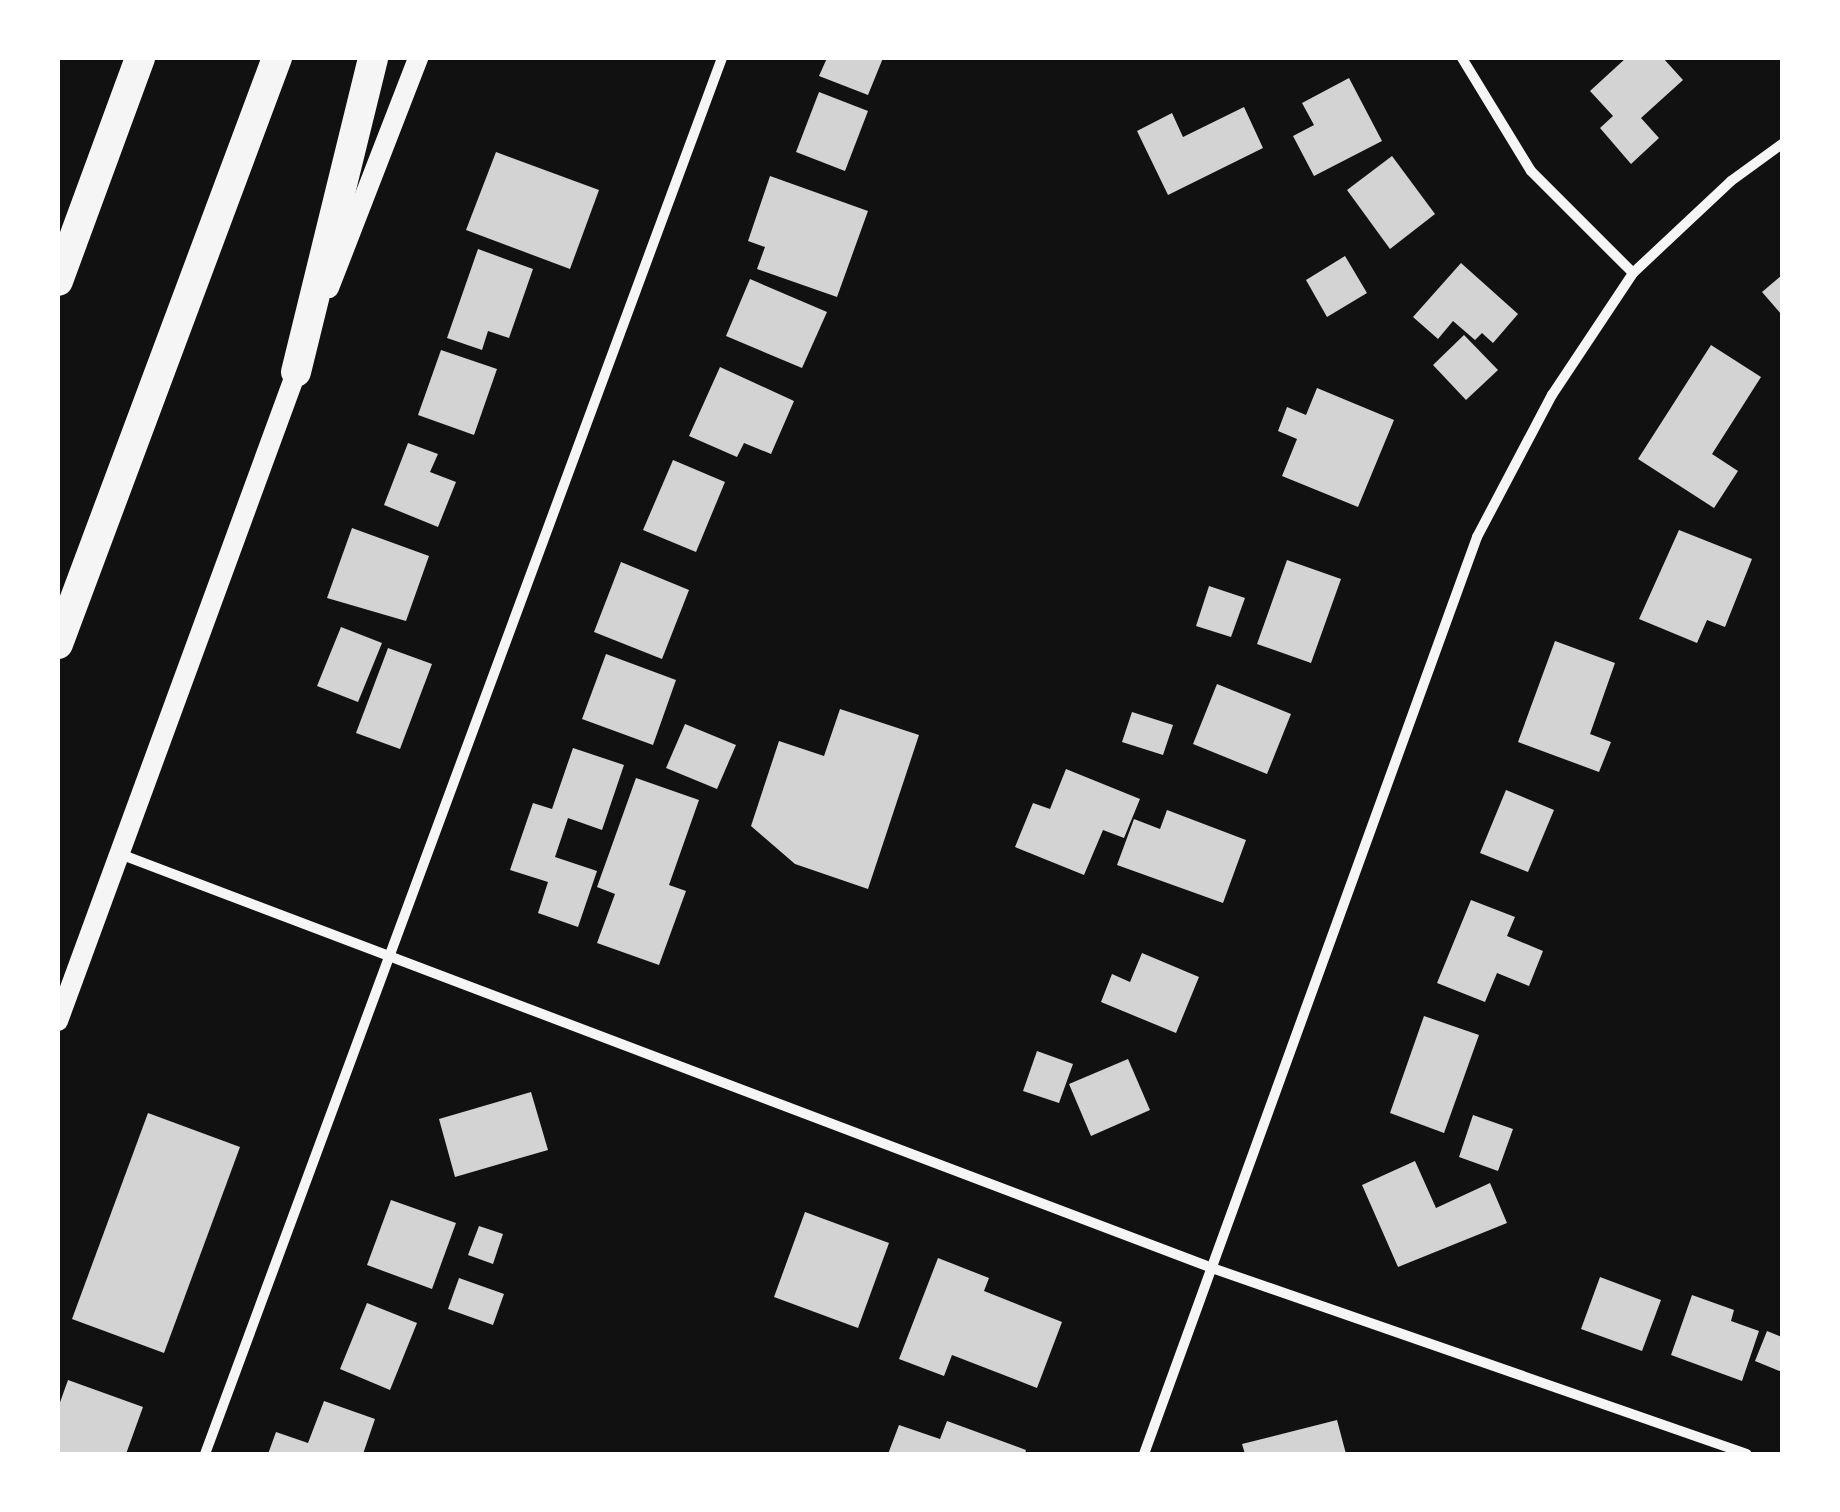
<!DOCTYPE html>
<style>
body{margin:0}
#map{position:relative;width:1840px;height:1512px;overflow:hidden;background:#111;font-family:"Exo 2",sans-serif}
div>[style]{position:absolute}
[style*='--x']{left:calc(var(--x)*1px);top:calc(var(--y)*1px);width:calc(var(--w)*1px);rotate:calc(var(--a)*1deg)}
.building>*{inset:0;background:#d3d3d3}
.minor>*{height:10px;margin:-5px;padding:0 5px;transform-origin:5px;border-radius:5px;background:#f5f5f5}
.secondary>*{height:20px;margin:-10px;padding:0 10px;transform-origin:10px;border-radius:10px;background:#f5f5f5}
.motorway>*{height:30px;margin:-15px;padding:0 15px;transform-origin:15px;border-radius:15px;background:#f5f5f5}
span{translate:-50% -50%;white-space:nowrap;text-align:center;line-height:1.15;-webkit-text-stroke:9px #fff;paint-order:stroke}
.frame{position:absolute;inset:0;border:60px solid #fff;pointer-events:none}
</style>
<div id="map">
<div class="building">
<i style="clip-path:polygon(827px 58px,883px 58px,868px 95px,819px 76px)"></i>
<i style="clip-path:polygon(1626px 58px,1663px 58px,1683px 80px,1641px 118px,1659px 138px,1631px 164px,1600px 128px,1613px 116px,1590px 91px)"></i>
<i style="clip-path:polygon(1349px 78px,1382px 141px,1314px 176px,1293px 136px,1314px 125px,1302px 103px)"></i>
<i style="clip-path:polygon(819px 92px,868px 111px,845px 171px,796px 152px)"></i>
<i style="clip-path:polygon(1244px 107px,1263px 148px,1168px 195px,1137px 131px,1172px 113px,1183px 137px)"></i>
<i style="clip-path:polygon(496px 152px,599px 190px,570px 269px,466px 230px)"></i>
<i style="clip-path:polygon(1392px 156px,1435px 214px,1390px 249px,1347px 190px)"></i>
<i style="clip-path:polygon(770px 176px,868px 211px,837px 297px,757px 269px,765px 247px,748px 241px)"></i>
<i style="clip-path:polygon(478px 249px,533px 269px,509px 338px,488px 331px,482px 350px,447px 338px)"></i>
<i style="clip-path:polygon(1345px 256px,1367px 293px,1327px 317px,1306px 280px)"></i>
<i style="clip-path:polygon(1461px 263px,1518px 314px,1493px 343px,1482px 333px,1475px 340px,1453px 321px,1438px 339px,1413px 317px)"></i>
<i style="clip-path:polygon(1782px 275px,1782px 315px,1762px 292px)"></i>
<i style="clip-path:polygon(750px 279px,827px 312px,802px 368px,726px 336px)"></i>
<i style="clip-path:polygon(1464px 335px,1498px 370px,1466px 400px,1433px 365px)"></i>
<i style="clip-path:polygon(1711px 345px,1761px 377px,1712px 454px,1738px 471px,1714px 508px,1638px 459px)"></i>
<i style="clip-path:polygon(441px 350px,497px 369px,474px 435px,418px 415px)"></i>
<i style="clip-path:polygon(720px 367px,794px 401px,771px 454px,744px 443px,737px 457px,689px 436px)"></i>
<i style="clip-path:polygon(1317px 388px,1394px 420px,1358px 507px,1282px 476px,1297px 439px,1278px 431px,1287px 407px,1306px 415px)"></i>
<i style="clip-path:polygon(408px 443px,438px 454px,430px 472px,456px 482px,438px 527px,384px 505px)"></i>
<i style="clip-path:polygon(673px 460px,725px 482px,696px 552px,643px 530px)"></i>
<i style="clip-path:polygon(352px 528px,429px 556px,406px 621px,327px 598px)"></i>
<i style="clip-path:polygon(1679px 530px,1752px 559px,1725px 627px,1707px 620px,1697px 643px,1639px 619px)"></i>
<i style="clip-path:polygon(1287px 560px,1341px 579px,1311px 663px,1257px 644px)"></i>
<i style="clip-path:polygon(621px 562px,689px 590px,662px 659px,594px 632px)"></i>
<i style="clip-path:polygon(1209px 586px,1245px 598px,1231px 637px,1196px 626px)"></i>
<i style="clip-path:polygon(341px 627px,382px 643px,358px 702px,317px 686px)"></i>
<i style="clip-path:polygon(1555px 641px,1615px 663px,1590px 734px,1611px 742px,1599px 772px,1518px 742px)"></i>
<i style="clip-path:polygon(388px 648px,432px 664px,400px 749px,356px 733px)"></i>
<i style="clip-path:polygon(606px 654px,676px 680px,653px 745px,582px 719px)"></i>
<i style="clip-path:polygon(1217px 684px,1291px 714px,1267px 774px,1193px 744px)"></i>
<i style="clip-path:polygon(840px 709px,919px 735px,868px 889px,795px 864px,751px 826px,779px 741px,824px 756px)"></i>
<i style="clip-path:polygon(1132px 712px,1173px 725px,1163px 755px,1122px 742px)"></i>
<i style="clip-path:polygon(685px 724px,736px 745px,717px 789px,666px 768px)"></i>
<i style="clip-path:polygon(573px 748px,624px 765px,602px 830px,568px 818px,555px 857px,597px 871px,578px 927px,538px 913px,548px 882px,510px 870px,533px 803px,552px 809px)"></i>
<i style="clip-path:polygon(1066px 769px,1140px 799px,1124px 838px,1103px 830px,1084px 875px,1015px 847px,1033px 803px,1050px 809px)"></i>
<i style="clip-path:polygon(636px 778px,699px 800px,669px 885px,686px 891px,659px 965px,597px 943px,615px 894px,597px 887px)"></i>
<i style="clip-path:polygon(1506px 790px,1554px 810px,1528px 872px,1480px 853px)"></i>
<i style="clip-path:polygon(1167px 810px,1246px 840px,1223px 903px,1117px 865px,1134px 819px,1160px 829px)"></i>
<i style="clip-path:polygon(1471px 900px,1515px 917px,1507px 936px,1543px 951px,1529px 986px,1497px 973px,1485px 1002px,1437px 983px)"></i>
<i style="clip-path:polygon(1142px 953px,1199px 977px,1176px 1033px,1101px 1002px,1112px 974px,1130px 982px)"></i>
<i style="clip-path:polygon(1424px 1016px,1479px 1035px,1444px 1133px,1390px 1113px)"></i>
<i style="clip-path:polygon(1037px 1051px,1073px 1064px,1059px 1103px,1023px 1091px)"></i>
<i style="clip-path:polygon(1128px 1059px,1150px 1110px,1091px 1136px,1069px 1084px)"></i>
<i style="clip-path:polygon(531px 1092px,548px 1150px,455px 1177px,439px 1119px)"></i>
<i style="clip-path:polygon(148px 1113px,240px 1147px,164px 1353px,72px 1319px)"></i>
<i style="clip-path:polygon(1473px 1115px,1513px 1129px,1498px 1171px,1459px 1157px)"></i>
<i style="clip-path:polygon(1415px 1161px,1436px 1208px,1490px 1183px,1507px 1223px,1398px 1267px,1362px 1185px)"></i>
<i style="clip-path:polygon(391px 1200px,456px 1223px,432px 1289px,367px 1265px)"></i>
<i style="clip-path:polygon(805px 1212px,889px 1243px,858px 1328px,774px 1297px)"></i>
<i style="clip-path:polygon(479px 1226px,503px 1234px,493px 1264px,468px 1255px)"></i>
<i style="clip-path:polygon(938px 1258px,989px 1278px,984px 1291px,1062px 1322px,1037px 1388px,952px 1355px,944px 1376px,899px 1359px)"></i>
<i style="clip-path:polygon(1600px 1277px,1661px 1300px,1642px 1351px,1581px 1329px)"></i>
<i style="clip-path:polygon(459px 1278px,504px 1294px,493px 1325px,448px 1309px)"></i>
<i style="clip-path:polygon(1692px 1295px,1734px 1310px,1731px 1321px,1759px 1331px,1742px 1381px,1671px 1355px)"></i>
<i style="clip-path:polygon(367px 1303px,417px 1323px,390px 1390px,340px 1369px)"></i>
<i style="clip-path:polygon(1767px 1331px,1782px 1337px,1782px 1372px,1755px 1361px)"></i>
<i style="clip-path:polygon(68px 1380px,143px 1407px,126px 1454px,58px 1454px,58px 1408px)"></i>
<i style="clip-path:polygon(324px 1401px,375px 1419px,363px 1454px,268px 1454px,276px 1432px,308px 1443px)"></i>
<i style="clip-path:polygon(1337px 1420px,1346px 1454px,1245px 1454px,1242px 1444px)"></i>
<i style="clip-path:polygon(947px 1421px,1026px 1450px,1025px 1454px,888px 1454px,899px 1425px,940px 1439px)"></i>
</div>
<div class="minor">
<i style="--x:1462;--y:58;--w:132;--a:58.6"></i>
<i style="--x:1531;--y:171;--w:144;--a:45"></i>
<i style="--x:120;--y:854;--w:1168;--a:20.76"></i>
<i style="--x:1212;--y:1268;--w:566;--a:19.17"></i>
<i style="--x:205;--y:1454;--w:1489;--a:-69.68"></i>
<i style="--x:1144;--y:1454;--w:976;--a:-70.04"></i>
<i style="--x:1477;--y:537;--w:161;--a:-62.2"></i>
<i style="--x:1552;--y:395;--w:146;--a:-56.4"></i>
<i style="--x:1633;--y:273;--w:134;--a:-43.2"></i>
<i style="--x:1731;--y:181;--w:63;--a:-36"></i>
</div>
<div class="secondary">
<i style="--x:329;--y:288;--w:247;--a:-68.8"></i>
<i style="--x:58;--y:1021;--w:702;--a:-69.84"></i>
</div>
<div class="motorway">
<i style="--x:58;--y:281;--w:238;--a:-69.8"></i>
<i style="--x:296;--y:372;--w:323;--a:-76.2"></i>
<i style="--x:58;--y:644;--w:626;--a:-69.51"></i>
</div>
<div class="frame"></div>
</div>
